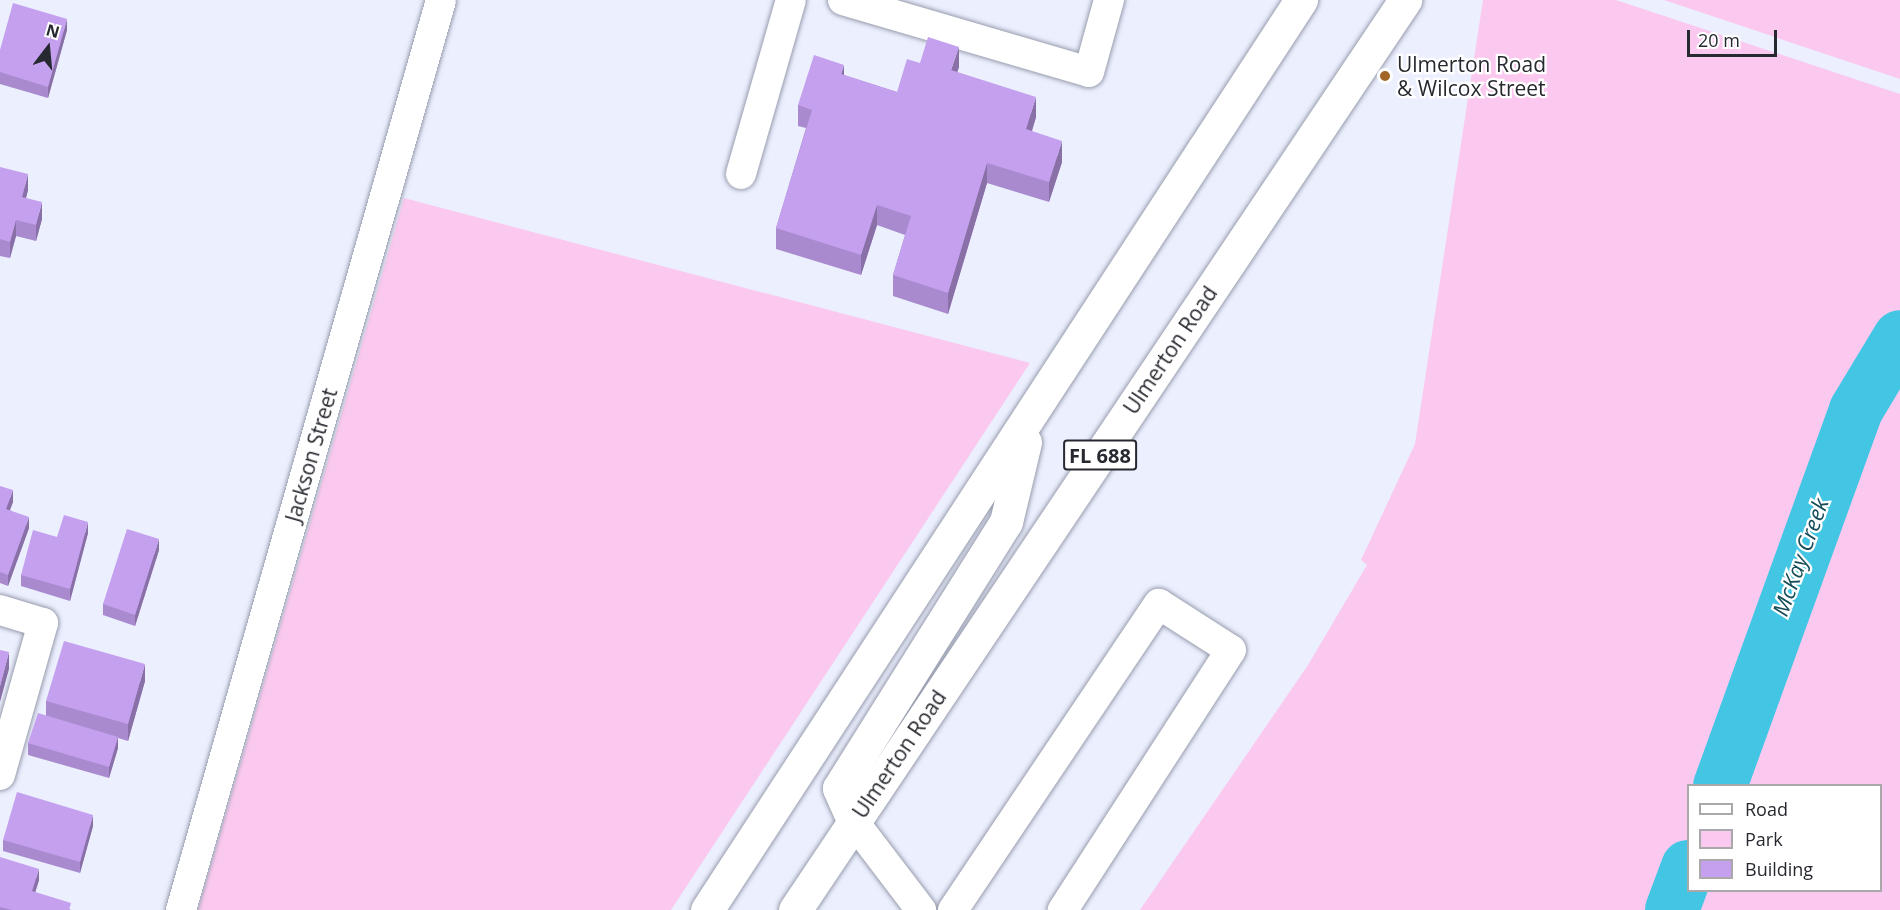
<!DOCTYPE html>
<style>
body{margin:0}
#map{position:relative;width:1900px;height:910px;overflow:hidden;background:#ebeffe;font-family:"Open Sans",sans-serif}
div>[style]{position:absolute}
[style*='--x']{left:calc(var(--x)*1px);top:calc(var(--y)*1px);width:calc(var(--w)*1px);rotate:calc(var(--a)*1deg)}
.green>*{inset:0;background:#fbc9ef}
.river>*{height:54px;margin:-27px;padding:0 27px;transform-origin:27px;border-radius:27px;background:#43c6e3}
.roads{filter:drop-shadow(0 0 2px #989dae) drop-shadow(0 0 2px #989dae)}
.minor>*{height:30px;margin:-15px;padding:0 15px;transform-origin:15px;border-radius:15px;background:#fff}
.major>*{height:33px;margin:-16.5px;padding:0 16.5px;transform-origin:16.5px;border-radius:16.5px;background:#fff}
.wall>*{inset:0;background:#a98ace}
.shaded-wall>*{inset:0;background:#8970a7}
.building>*{inset:0;background:#c4a0ef}
.dots>*{width:16px;height:16px;translate:-50% -50%;box-sizing:border-box;border:3px solid #fff;border-radius:50%}
span{translate:-50% -50%;white-space:nowrap;text-align:center;line-height:1.15;-webkit-text-stroke:4.5px #fff;paint-order:stroke}
.shield-label span{padding:2px 4px;background:#fff;border:2px solid;border-radius:4px;-webkit-text-stroke-width:0}
.shield-label{font-size:20px;color:#272930;font-weight:700}
.poi-label{font-size:21px;color:#272930}
.left{translate:0 -50%;text-align:left}
.street-label{font-size:21px;color:#272930}
.water-label{font-size:22px;color:#164d59;font-style:italic}
.legend{position:absolute;left:1687px;top:784px;width:195px;height:108px;box-sizing:border-box;background:#fff;border:2px solid #a9a9ac;margin:0;padding:8px 10px;list-style:none;font-size:18px;color:#272930}
.legend li{display:flex;align-items:center;gap:12px;height:30px}
.legend b{width:30px;border:2px solid #a9a9ac}
.north{position:absolute;left:18px;top:18px;width:60px;height:60px;-webkit-text-stroke:4px #fff;paint-order:stroke;rotate:16deg;font-size:16px;font-weight:700;line-height:24px;text-align:center;color:#272930}
.north::after{content:'';display:block;margin:auto;width:21px;height:27px;background:#272930;clip-path:polygon(50% 0,100% 100%,50% 72%,0 100%)}
.scale{position:absolute;left:1687px;top:30px;width:90px;height:27px;box-sizing:border-box;border:3px solid #272930;border-top:0;padding-left:8px;font-size:18px;line-height:21px;white-space:nowrap;color:#272930;-webkit-text-stroke:4px #fff;paint-order:stroke}
</style>
<div id="map">
<div class="green">
<i style="clip-path:polygon(evenodd,1483px 0,1616px 0,1900px 94px,1900px 910px,1140px 910px,1308px 665px,1367px 565px,1361px 560px,1415px 444px,1483px 0,1688px 786px,1880px 786px,1880px 890px,1688px 890px,1688px 786px)"></i>
<i style="clip-path:polygon(1664px 0,1900px 0,1900px 79px)"></i>
<i style="clip-path:polygon(404px 198px,1030px 363px,671px 910px,198px 910px)"></i>
</div>
<div class="river">
<i style="--x:1720;--y:786;--w:400;--a:-70.1"></i>
<i style="--x:1856;--y:410;--w:85;--a:-58.9"></i>
<i style="--x:1672;--y:910;--w:46;--a:-69.6"></i>
</div>
<div class="roads">
<div class="minor">
<i style="--x:843;--y:0;--w:256;--a:16.3"></i>
<i style="--x:1089;--y:72;--w:75;--a:-74.5"></i>
<i style="--x:741;--y:174;--w:181;--a:-74"></i>
<i style="--x:0;--y:610;--w:45;--a:16.8"></i>
<i style="--x:43;--y:623;--w:158;--a:105.8"></i>
<i style="--x:854;--y:822;--w:111;--a:52.7"></i>
<i style="--x:181;--y:910;--w:946;--a:-74.05"></i>
<i style="--x:953;--y:910;--w:369;--a:-56.1"></i>
<i style="--x:1159;--y:604;--w:85;--a:32.6"></i>
<i style="--x:1231;--y:650;--w:310;--a:122.9"></i>
</div>
<div class="major">
<i style="--x:854;--y:822;--w:37;--a:-114"></i>
<i style="--x:839;--y:788;--w:314;--a:-57.9"></i>
<i style="--x:1006;--y:522;--w:82;--a:-76.6"></i>
<i style="--x:707;--y:910;--w:1087;--a:-56.87"></i>
<i style="--x:795;--y:910;--w:1096;--a:-56.16"></i>
</div>
</div>
<div class="wall">
<i style="clip-path:polygon(67px 30px,48px 98px,0 84px,0 50px)"></i>
<i style="clip-path:polygon(959px 67px,957px 72px,1036px 117px,1032px 131px,1062px 162px,1049px 202px,987px 183px,948px 314px,893px 296px,893px 275px,905px 235px,877px 225px,861px 275px,776px 249px,776px 228px,806px 128px,798px 126px,798px 105px,844px 75px,897px 92px)"></i>
<i style="clip-path:polygon(0 167px,28px 190px,26px 198px,42px 219px,36px 241px,16px 236px,10px 258px,0 256px)"></i>
<i style="clip-path:polygon(0 486px,13px 502px,10px 510px,29px 528px,8px 586px,0 583px)"></i>
<i style="clip-path:polygon(88px 533px,70px 601px,21px 586px,21px 575px,57px 537px)"></i>
<i style="clip-path:polygon(159px 550px,135px 626px,103px 615px,103px 604px)"></i>
<i style="clip-path:polygon(145px 681px,128px 741px,118px 738px,118px 748px,109px 778px,28px 755px,28px 743px,46px 715px,46px 701px)"></i>
<i style="clip-path:polygon(93px 826px,80px 873px,3px 851px,3px 840px)"></i>
<i style="clip-path:polygon(0 858px,39px 880px,35px 892px,71px 910px,0 910px)"></i>
</div>
<div class="shaded-wall">
<i style="clip-path:polygon(67px 19px,67px 30px,48px 98px,48px 87px)"></i>
<i style="clip-path:polygon(959px 47px,959px 67px,951px 91px,951px 70px)"></i>
<i style="clip-path:polygon(844px 65px,844px 85px,841px 74px)"></i>
<i style="clip-path:polygon(1036px 97px,1036px 117px,1026px 150px,1026px 129px)"></i>
<i style="clip-path:polygon(1062px 141px,1062px 162px,1049px 202px,1049px 182px)"></i>
<i style="clip-path:polygon(987px 163px,987px 183px,948px 314px,948px 293px)"></i>
<i style="clip-path:polygon(28px 174px,28px 190px,22px 213px,22px 197px)"></i>
<i style="clip-path:polygon(42px 202px,42px 219px,36px 241px,36px 225px)"></i>
<i style="clip-path:polygon(877px 205px,877px 225px,861px 275px,861px 255px)"></i>
<i style="clip-path:polygon(16px 220px,16px 236px,10px 258px,10px 242px)"></i>
<i style="clip-path:polygon(13px 490px,13px 502px,6px 520px,6px 509px)"></i>
<i style="clip-path:polygon(29px 517px,29px 528px,8px 586px,8px 575px)"></i>
<i style="clip-path:polygon(88px 522px,88px 533px,70px 601px,70px 589px)"></i>
<i style="clip-path:polygon(159px 539px,159px 550px,135px 626px,135px 615px)"></i>
<i style="clip-path:polygon(9px 652px,9px 669px,0 702px,0 686px)"></i>
<i style="clip-path:polygon(145px 664px,145px 681px,128px 741px,128px 724px)"></i>
<i style="clip-path:polygon(118px 737px,118px 748px,109px 778px,109px 767px)"></i>
<i style="clip-path:polygon(93px 815px,93px 826px,80px 873px,80px 862px)"></i>
<i style="clip-path:polygon(39px 869px,39px 880px,32px 903px,32px 891px)"></i>
</div>
<div class="building">
<i style="clip-path:polygon(13px 3px,67px 19px,48px 87px,0 72px,0 50px)"></i>
<i style="clip-path:polygon(928px 37px,959px 47px,951px 70px,1036px 97px,1026px 129px,1062px 141px,1049px 182px,987px 163px,948px 293px,893px 275px,911px 216px,877px 205px,861px 255px,776px 228px,812px 110px,798px 105px,814px 55px,844px 65px,841px 74px,897px 92px,907px 59px,920px 63px)"></i>
<i style="clip-path:polygon(0 167px,28px 174px,22px 197px,42px 202px,36px 225px,16px 220px,10px 242px,0 239px)"></i>
<i style="clip-path:polygon(0 486px,13px 490px,6px 509px,29px 517px,8px 575px,0 572px)"></i>
<i style="clip-path:polygon(64px 515px,88px 522px,70px 589px,21px 575px,33px 530px,57px 537px)"></i>
<i style="clip-path:polygon(127px 529px,159px 539px,135px 615px,103px 604px)"></i>
<i style="clip-path:polygon(64px 641px,145px 664px,128px 724px,46px 701px)"></i>
<i style="clip-path:polygon(0 650px,9px 652px,0 686px)"></i>
<i style="clip-path:polygon(38px 713px,118px 737px,109px 767px,28px 743px)"></i>
<i style="clip-path:polygon(17px 792px,93px 815px,80px 862px,3px 840px)"></i>
<i style="clip-path:polygon(0 857px,39px 869px,32px 891px,71px 903px,69px 910px,12px 910px,0 907px)"></i>
</div>
<div class="dots">
<i style="left:1385px;top:76px;background:#a16626"></i>
</div>
<div class="shield-label">
<span style="left:1100px;top:455px">FL 688</span>
</div>
<div class="poi-label">
<span class="left" style="left:1397px;top:76px">Ulmerton Road<br>&amp; Wilcox Street</span>
</div>
<div class="street-label">
<span style="left:1170px;top:350px;rotate:-56deg">Ulmerton Road</span>
<span style="left:311px;top:455px;rotate:-74deg">Jackson Street</span>
<span style="left:899px;top:754px;rotate:-56deg">Ulmerton Road</span>
</div>
<div class="water-label">
<span style="left:1800px;top:557px;rotate:-70deg">McKay Creek</span>
</div>
<ul class="legend">
<li><b style="height:8px;background:#fff"></b>Road</li>
<li><b style="height:16px;background:#fbc9ef"></b>Park</li>
<li><b style="height:16px;background:#c4a0ef"></b>Building</li>
</ul>
<div class="north">N</div>
<div class="scale">20 m</div>
</div>
